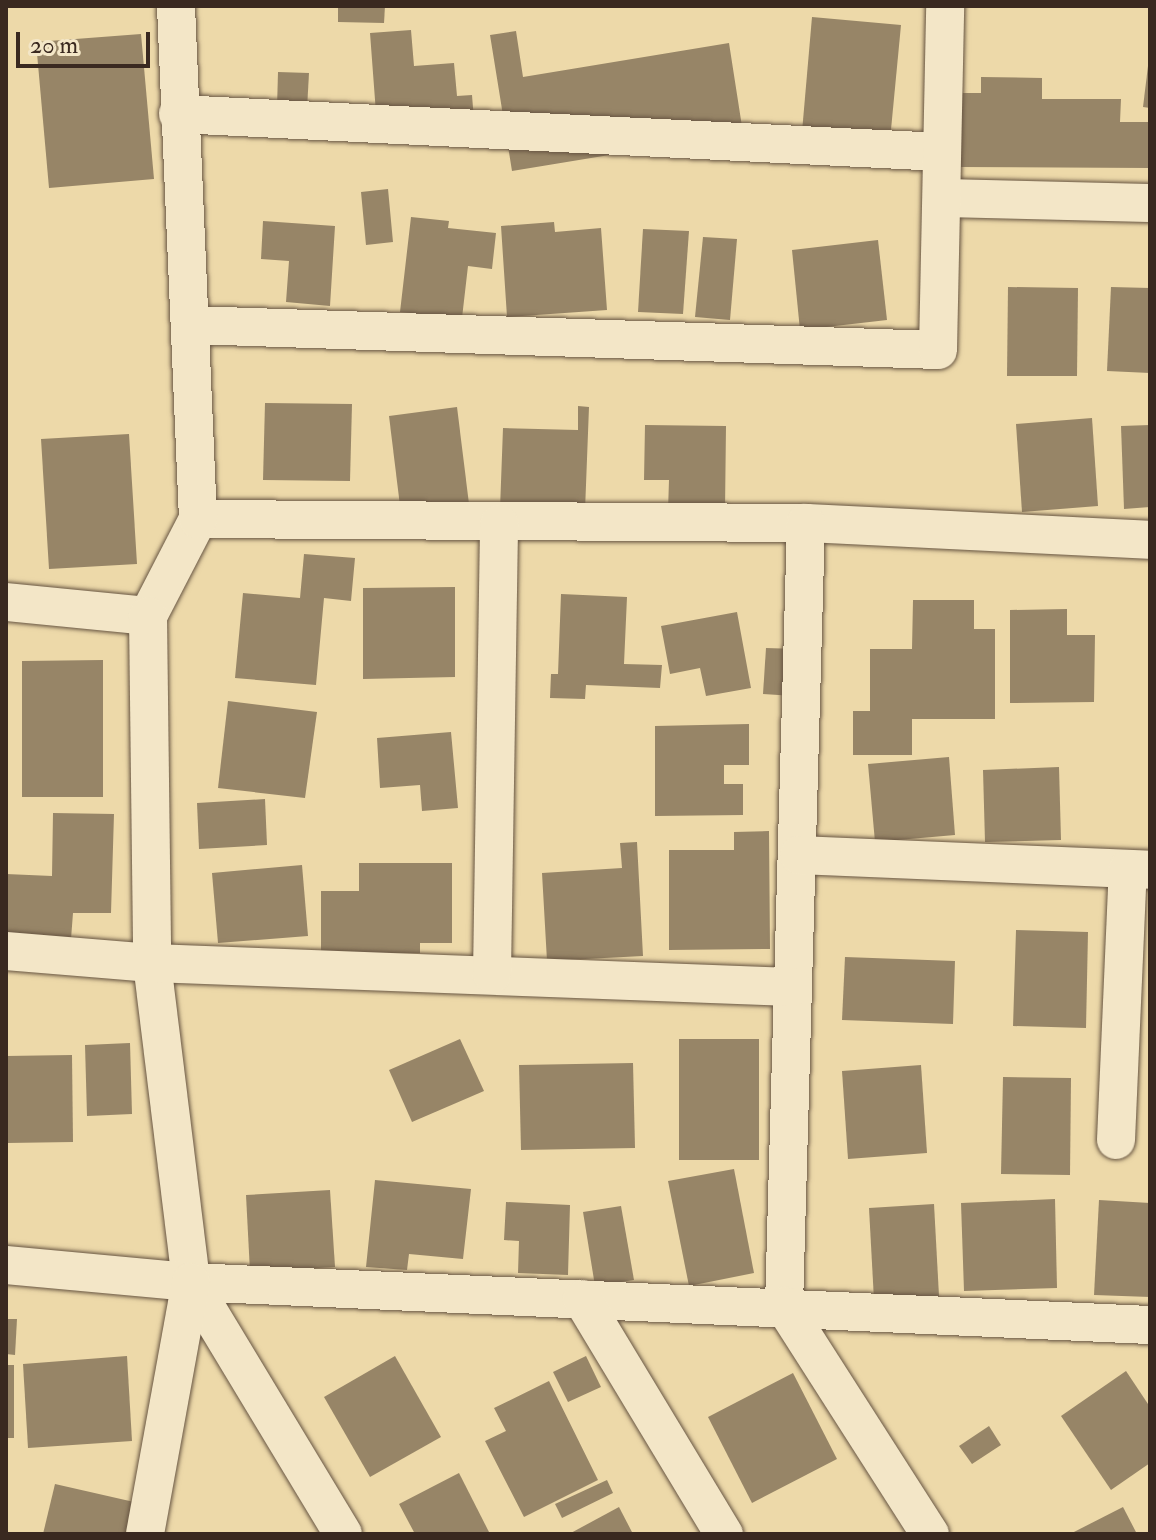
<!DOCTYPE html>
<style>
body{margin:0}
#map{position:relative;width:1156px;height:1540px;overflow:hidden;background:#edd9a9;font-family:"IM FELL Double Pica",serif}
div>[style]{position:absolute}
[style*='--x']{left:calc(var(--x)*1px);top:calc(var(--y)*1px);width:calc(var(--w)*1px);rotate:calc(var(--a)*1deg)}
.building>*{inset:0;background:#978567}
.roads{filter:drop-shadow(0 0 2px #675542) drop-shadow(0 0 2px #675542)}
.minor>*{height:38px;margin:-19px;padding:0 19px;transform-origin:19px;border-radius:19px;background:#f3e6c7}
span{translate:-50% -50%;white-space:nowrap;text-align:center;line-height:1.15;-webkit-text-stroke:6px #f3e6c7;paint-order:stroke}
.frame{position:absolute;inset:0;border:8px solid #3a2920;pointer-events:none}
.scale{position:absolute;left:16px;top:32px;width:134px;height:36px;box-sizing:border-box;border:4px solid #3a2920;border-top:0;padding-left:10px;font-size:24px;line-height:28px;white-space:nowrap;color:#3a2920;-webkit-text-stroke:6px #f3e6c7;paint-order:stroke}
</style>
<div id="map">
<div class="building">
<i style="clip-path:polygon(338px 6px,385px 6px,384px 23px,338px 22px)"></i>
<i style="clip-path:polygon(812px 17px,901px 25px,890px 140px,802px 132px)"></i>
<i style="clip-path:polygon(411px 30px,414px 66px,454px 63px,457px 96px,472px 95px,475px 133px,378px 140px,370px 33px)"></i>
<i style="clip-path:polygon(516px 31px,523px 77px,729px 43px,743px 133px,512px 171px,490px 35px)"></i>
<i style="clip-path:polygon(141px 34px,154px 179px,49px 188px,36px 42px)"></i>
<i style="clip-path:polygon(1148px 66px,1150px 66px,1150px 108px,1143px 107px)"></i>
<i style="clip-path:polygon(278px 72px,309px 73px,307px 109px,277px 108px)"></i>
<i style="clip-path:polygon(981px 77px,1042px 78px,1042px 99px,1121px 99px,1120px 122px,1150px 122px,1150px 168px,960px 167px,961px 93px,981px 93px)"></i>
<i style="clip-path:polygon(388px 189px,393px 242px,366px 245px,361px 192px)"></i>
<i style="clip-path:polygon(411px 217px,449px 221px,448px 228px,496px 233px,492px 269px,468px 266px,462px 318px,400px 312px)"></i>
<i style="clip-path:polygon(263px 221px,335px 226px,330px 306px,286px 302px,289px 261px,261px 259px)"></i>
<i style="clip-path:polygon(554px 222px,555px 232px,601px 228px,607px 310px,507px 317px,501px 226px)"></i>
<i style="clip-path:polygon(643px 229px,689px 231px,683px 314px,638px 312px)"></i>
<i style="clip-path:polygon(703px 237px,737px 239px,730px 320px,695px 317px)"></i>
<i style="clip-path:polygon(878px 240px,887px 320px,800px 330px,792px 250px)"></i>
<i style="clip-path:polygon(1008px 287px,1078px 288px,1077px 376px,1007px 376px)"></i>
<i style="clip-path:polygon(1111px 287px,1150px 288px,1150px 373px,1107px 371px)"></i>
<i style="clip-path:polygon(265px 403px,352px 404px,350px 481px,263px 480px)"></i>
<i style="clip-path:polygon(578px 406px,589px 407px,585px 511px,500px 509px,503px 428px,578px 430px)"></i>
<i style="clip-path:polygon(457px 407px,469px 504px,401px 514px,389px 416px)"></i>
<i style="clip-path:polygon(1092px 418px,1098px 506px,1022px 512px,1016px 424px)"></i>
<i style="clip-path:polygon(645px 425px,726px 426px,725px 511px,668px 511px,669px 480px,644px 480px)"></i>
<i style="clip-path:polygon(1150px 425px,1150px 507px,1124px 509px,1121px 426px)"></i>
<i style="clip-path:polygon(129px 434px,137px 564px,49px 569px,41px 439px)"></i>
<i style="clip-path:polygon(304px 554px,355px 558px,351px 601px,324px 598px,316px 685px,235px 678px,243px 593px,300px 598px)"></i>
<i style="clip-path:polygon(455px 587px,455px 677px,363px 679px,363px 588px)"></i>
<i style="clip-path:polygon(561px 594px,627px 597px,624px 664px,662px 665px,660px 688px,586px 685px,585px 699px,550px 698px,551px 674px,558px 674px)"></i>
<i style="clip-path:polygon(913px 600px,974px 600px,974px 629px,995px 629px,995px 719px,912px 719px,912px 755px,853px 755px,853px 711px,870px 711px,870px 649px,912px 649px)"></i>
<i style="clip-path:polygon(1067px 609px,1067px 635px,1095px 635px,1094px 702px,1010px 703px,1010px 610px)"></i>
<i style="clip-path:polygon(737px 612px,751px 688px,706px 696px,700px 668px,670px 674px,661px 626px)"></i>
<i style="clip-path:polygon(766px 648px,797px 649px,794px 696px,763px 694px)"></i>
<i style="clip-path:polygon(103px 660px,103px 797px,22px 797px,22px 661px)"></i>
<i style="clip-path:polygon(228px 701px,317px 712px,305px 798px,218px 788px)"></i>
<i style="clip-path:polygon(749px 724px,749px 765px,724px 765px,724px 784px,743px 784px,743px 815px,655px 816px,655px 726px)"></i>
<i style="clip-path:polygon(451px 732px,458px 808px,422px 811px,420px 785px,380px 788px,377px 738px)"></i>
<i style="clip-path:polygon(949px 757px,955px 835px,875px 842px,868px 764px)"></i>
<i style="clip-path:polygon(1059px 767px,1061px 840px,985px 842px,983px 770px)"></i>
<i style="clip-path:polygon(265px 799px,267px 845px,199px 849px,197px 803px)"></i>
<i style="clip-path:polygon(53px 813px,114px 814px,111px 913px,73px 913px,71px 939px,6px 938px,6px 874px,52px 876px)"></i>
<i style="clip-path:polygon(769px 831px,770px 949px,669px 950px,669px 850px,734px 850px,734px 832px)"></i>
<i style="clip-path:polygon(637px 842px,643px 956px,547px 961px,542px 873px,622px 868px,620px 843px)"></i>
<i style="clip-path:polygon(359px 863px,452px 863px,452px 943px,420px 943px,420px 953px,321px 953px,321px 891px,359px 891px)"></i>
<i style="clip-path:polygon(302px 865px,308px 936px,218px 943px,212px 873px)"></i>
<i style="clip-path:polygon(1016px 930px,1088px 932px,1086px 1028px,1013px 1026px)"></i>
<i style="clip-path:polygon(845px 957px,955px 961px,953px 1024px,842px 1020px)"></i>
<i style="clip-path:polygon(460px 1039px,484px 1091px,412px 1122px,389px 1070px)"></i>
<i style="clip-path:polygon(679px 1039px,759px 1039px,759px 1160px,679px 1160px)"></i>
<i style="clip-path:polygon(130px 1043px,132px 1114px,87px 1116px,85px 1045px)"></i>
<i style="clip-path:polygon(72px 1055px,73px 1142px,7px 1143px,6px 1056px)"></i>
<i style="clip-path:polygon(633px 1063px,635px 1148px,521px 1150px,519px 1065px)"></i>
<i style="clip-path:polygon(921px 1065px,927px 1153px,848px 1159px,842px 1071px)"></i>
<i style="clip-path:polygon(1003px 1077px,1071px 1078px,1070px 1175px,1001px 1174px)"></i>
<i style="clip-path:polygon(734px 1169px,754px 1273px,689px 1286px,668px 1181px)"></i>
<i style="clip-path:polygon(375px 1180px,471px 1189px,463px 1259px,409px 1254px,407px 1270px,366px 1267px)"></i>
<i style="clip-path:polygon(330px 1190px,335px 1267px,250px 1272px,246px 1195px)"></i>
<i style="clip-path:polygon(1055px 1199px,1057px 1288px,964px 1291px,961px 1203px)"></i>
<i style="clip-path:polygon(1099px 1200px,1150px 1203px,1150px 1297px,1094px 1295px)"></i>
<i style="clip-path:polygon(506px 1202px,570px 1205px,568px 1275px,518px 1273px,519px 1241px,504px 1240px)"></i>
<i style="clip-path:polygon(934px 1204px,939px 1296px,874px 1300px,869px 1208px)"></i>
<i style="clip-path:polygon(621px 1206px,634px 1280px,595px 1286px,583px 1212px)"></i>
<i style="clip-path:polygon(6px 1319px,17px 1319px,15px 1355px,6px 1354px)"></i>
<i style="clip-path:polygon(127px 1356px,132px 1441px,28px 1448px,23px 1364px)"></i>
<i style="clip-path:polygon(395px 1356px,441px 1437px,370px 1477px,324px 1397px)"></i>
<i style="clip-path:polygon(586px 1356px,601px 1387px,568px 1402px,553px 1372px)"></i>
<i style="clip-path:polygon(6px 1365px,14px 1365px,14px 1438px,6px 1438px)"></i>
<i style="clip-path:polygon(1126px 1371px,1150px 1407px,1150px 1463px,1111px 1490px,1061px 1416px)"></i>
<i style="clip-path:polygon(793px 1373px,837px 1459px,752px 1503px,708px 1417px)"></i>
<i style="clip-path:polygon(549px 1381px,598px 1480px,524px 1517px,485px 1441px,506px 1431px,494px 1408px)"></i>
<i style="clip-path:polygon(989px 1426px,1001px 1445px,972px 1464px,959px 1446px)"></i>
<i style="clip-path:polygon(459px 1473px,490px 1534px,415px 1534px,399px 1504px)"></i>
<i style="clip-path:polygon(607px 1480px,613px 1493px,562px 1518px,555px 1504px)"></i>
<i style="clip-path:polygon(55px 1484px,134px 1502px,126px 1534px,43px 1534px)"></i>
<i style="clip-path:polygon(619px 1507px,633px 1534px,569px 1534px)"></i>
<i style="clip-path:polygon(1123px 1507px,1137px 1534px,1070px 1534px)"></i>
</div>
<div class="roads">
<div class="minor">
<i style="--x:178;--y:114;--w:764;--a:2.85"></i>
<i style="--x:944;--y:198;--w:206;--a:1.4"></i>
<i style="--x:192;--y:325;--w:746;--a:1.92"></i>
<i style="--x:938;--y:350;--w:344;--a:-88.8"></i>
<i style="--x:198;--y:519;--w:608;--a:0.38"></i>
<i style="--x:806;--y:523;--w:344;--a:2.8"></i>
<i style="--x:806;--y:523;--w:783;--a:91.61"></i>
<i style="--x:784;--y:1306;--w:271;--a:57.4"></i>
<i style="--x:6;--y:602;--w:143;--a:5.6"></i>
<i style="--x:148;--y:616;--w:109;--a:-62.7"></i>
<i style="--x:198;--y:519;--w:513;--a:-92.46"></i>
<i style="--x:148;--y:616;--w:347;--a:89.3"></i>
<i style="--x:152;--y:963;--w:321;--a:83"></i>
<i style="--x:191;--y:1282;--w:294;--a:58.9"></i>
<i style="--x:799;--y:855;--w:351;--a:2.4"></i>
<i style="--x:6;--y:951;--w:146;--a:4.7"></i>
<i style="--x:152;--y:963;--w:640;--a:2.15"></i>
<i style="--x:492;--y:974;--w:450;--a:-89.1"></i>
<i style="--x:1116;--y:1140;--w:271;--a:-87.5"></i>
<i style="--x:6;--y:1265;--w:186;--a:5.3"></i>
<i style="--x:191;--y:1282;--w:960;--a:2.57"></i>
<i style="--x:582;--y:1299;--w:275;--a:58.9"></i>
<i style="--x:145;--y:1534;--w:256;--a:-79.7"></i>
</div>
</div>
<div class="frame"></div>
<div class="scale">20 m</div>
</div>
